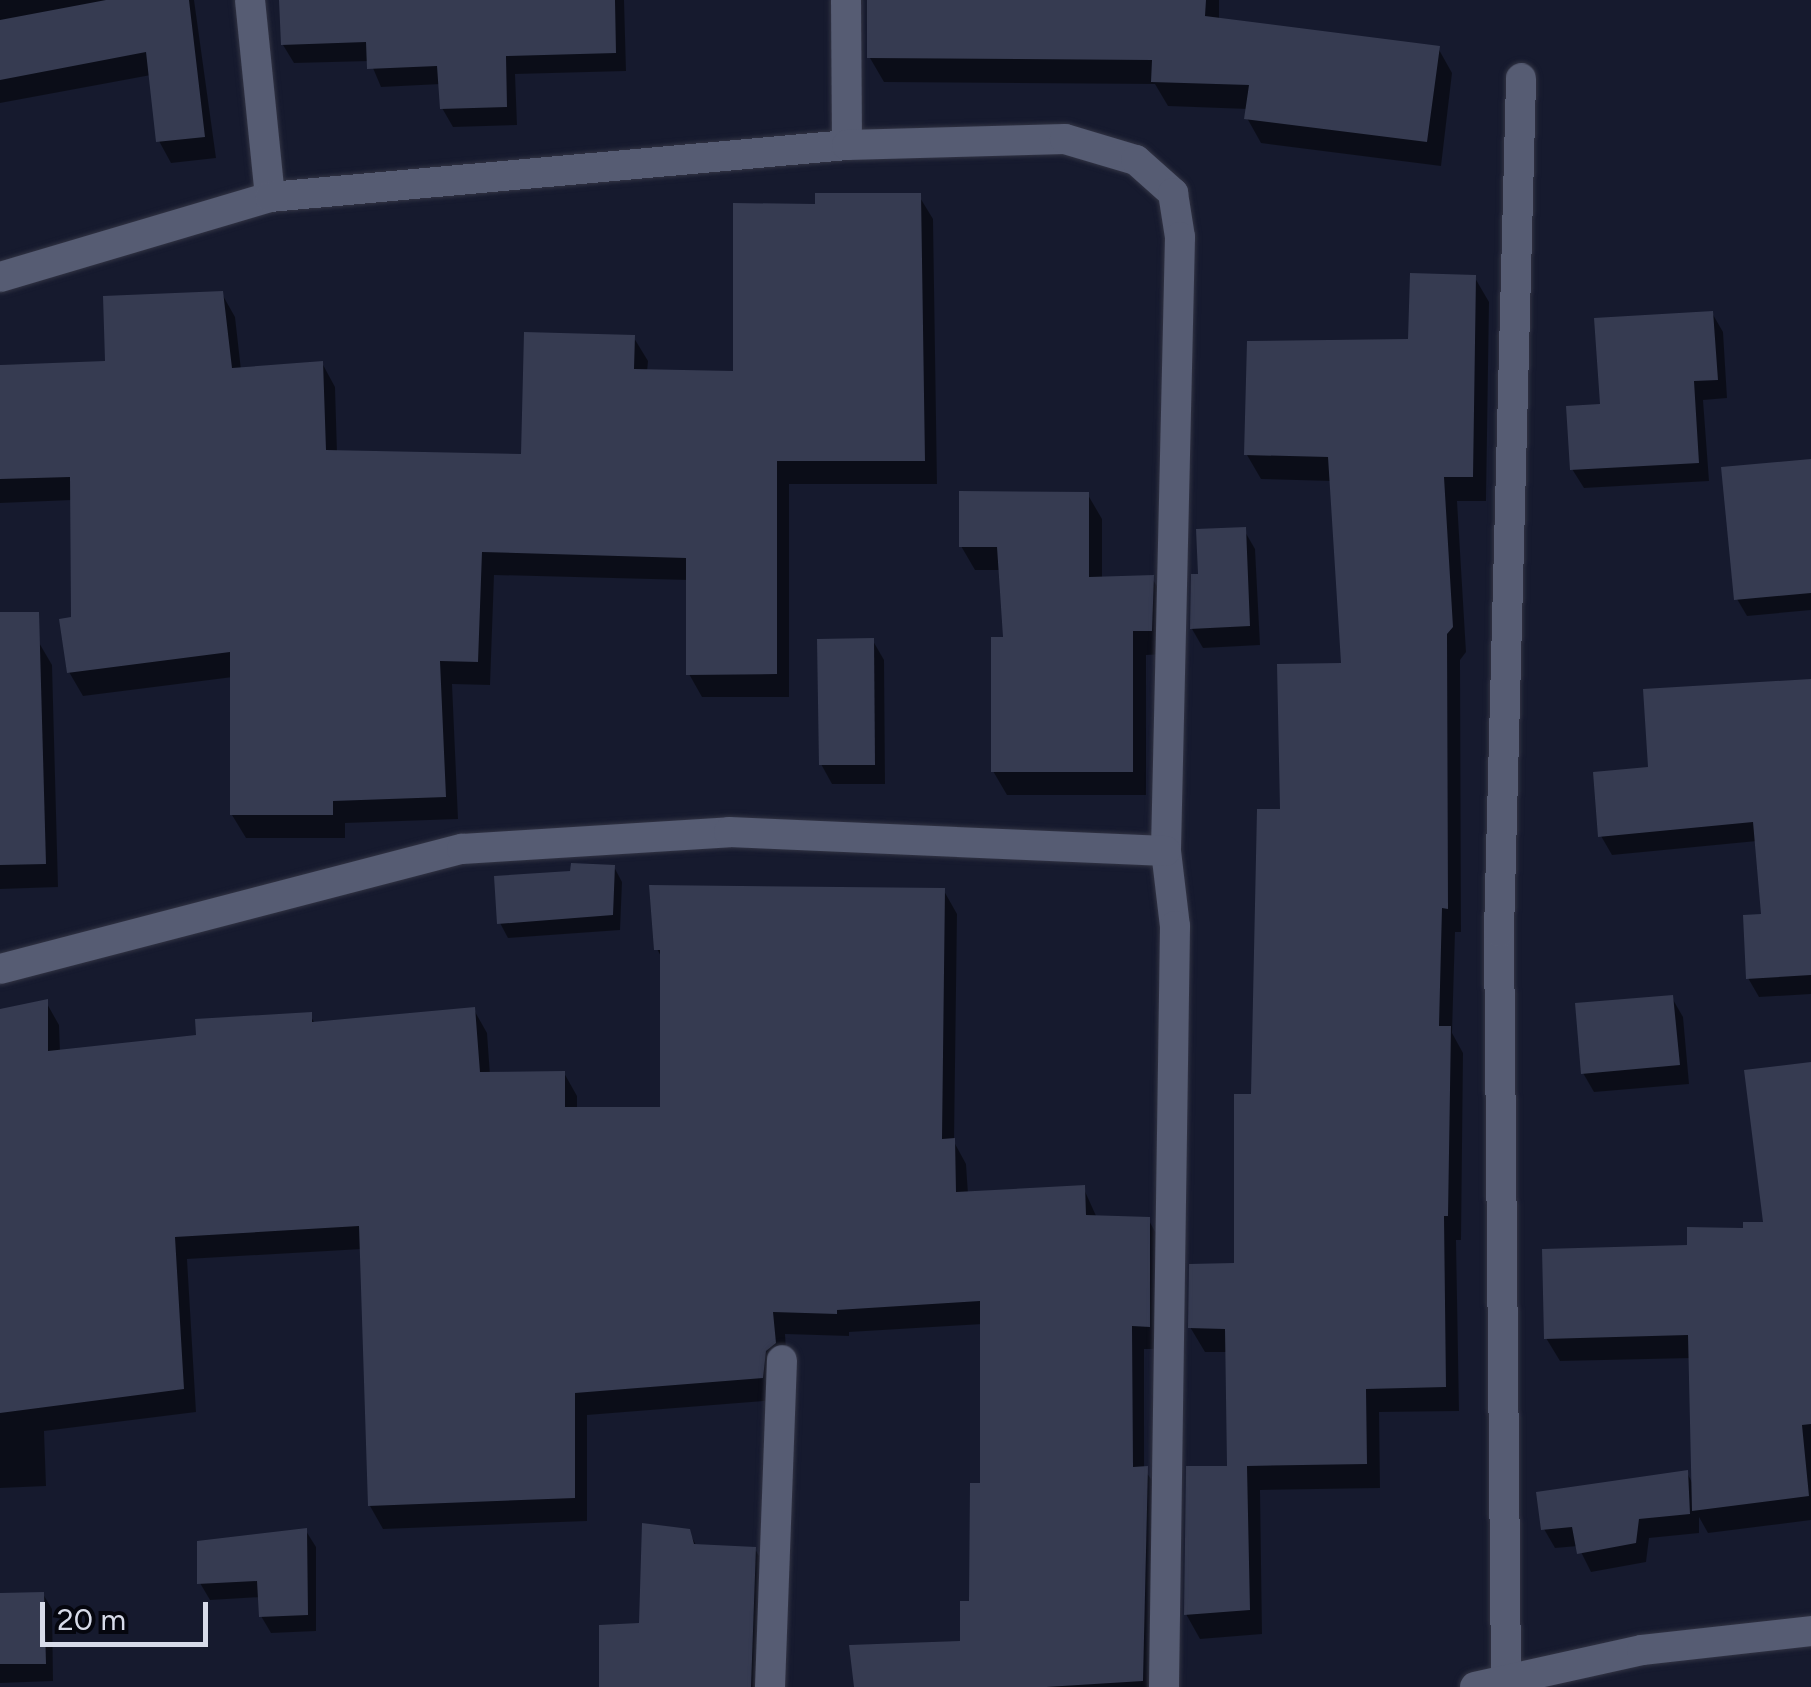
<!DOCTYPE html>
<style>
body{margin:0}
#map{position:relative;width:1811px;height:1687px;overflow:hidden;background:#161a2e;font-family:Figtree,sans-serif}
div>[style]{position:absolute}
[style*='--x']{left:calc(var(--x)*1px);top:calc(var(--y)*1px);width:calc(var(--w)*1px);rotate:calc(var(--a)*1deg)}
.shadow>*{inset:0;background:#0007}
.building>*{inset:0;background:#363b51}
.roads{filter:drop-shadow(0 0 2px #323444) drop-shadow(0 0 2px #323444)}
.minor>*{height:30px;margin:-15px;padding:0 15px;transform-origin:15px;border-radius:15px;background:#565c73}
span{translate:-50% -50%;white-space:nowrap;text-align:center;line-height:1.15;-webkit-text-stroke:9px #05060e;paint-order:stroke}
.scale{position:absolute;left:40px;top:1602px;width:168px;height:45px;box-sizing:border-box;border:5px solid #d7dbe9;border-top:0;padding-left:12px;font-size:30px;line-height:35px;white-space:nowrap;color:#d7dbe9;-webkit-text-stroke:8px #05060e;paint-order:stroke}
</style>
<div id="map">
<div class="shadow">
<i style="clip-path:polygon(0 0,194px 0,216px 158px,171px 163px,159px 141px,151px 75px,0 103px)"></i>
<i style="clip-path:polygon(281px 0,624px 0,626px 71px,515px 74px,517px 125px,453px 127px,442px 108px,441px 84px,381px 87px,370px 61px,294px 63px,283px 45px)"></i>
<i style="clip-path:polygon(870px 0,1219px 0,1219px 20px,1438px 48px,1452px 73px,1441px 166px,1261px 143px,1247px 118px,1248px 109px,1168px 106px,1155px 84px,884px 82px,870px 58px)"></i>
<i style="clip-path:polygon(919px 196px,933px 219px,937px 484px,789px 484px,789px 697px,702px 697px,689px 674px,689px 580px,494px 575px,490px 685px,452px 684px,458px 819px,345px 823px,345px 838px,246px 838px,232px 815px,233px 677px,83px 696px,69px 672px,74px 620px,72px 500px,0 503px,0 365px,107px 364px,222px 294px,235px 317px,241px 370px,322px 363px,335px 387px,337px 453px,523px 457px,634px 338px,648px 361px,647px 372px,735px 373px,818px 206px)"></i>
<i style="clip-path:polygon(1475px 278px,1489px 302px,1486px 501px,1457px 501px,1466px 652px,1460px 660px,1461px 932px,1455px 932px,1452px 1033px,1463px 1053px,1461px 1240px,1456px 1240px,1459px 1411px,1379px 1412px,1380px 1488px,1260px 1490px,1262px 1634px,1200px 1639px,1186px 1614px,1229px 1468px,1228px 1352px,1205px 1352px,1190px 1327px,1236px 1265px,1282px 812px,1343px 665px,1332px 481px,1261px 479px,1247px 455px,1411px 342px)"></i>
<i style="clip-path:polygon(1712px 313px,1723px 332px,1727px 398px,1703px 400px,1709px 481px,1584px 488px,1572px 469px,1602px 407px)"></i>
<i style="clip-path:polygon(1811px 461px,1811px 610px,1747px 616px,1737px 599px)"></i>
<i style="clip-path:polygon(1088px 495px,1102px 519px,1102px 579px,1152px 578px,1166px 602px,1165px 654px,1146px 655px,1146px 795px,1007px 795px,993px 771px,1006px 640px,1001px 570px,975px 570px,961px 546px)"></i>
<i style="clip-path:polygon(1244px 530px,1255px 549px,1260px 645px,1203px 648px,1192px 629px,1200px 576px)"></i>
<i style="clip-path:polygon(38px 641px,52px 665px,58px 887px,0 889px,0 642px)"></i>
<i style="clip-path:polygon(873px 641px,884px 660px,885px 784px,832px 784px,821px 764px)"></i>
<i style="clip-path:polygon(1811px 681px,1811px 994px,1759px 997px,1748px 978px,1763px 916px,1757px 841px,1612px 855px,1601px 836px,1651px 769px)"></i>
<i style="clip-path:polygon(614px 867px,622px 882px,620px 930px,508px 938px,500px 923px)"></i>
<i style="clip-path:polygon(944px 891px,957px 914px,954px 1142px,966px 1164px,968px 1194px,1083px 1187px,1097px 1218px,1148px 1219px,1161px 1242px,1162px 1349px,1144px 1349px,1144px 1469px,1160px 1492px,1155px 1687px,857px 1687px,963px 1643px,972px 1604px,983px 1485px,983px 1324px,849px 1332px,849px 1336px,785px 1334px,787px 1366px,775px 1400px,587px 1415px,587px 1521px,383px 1529px,370px 1506px,362px 1249px,187px 1259px,196px 1412px,44px 1431px,46px 1486px,0 1488px,0 1012px,46px 1002px,59px 1025px,60px 1052px,199px 1037px,310px 1015px,315px 1024px,474px 1010px,487px 1033px,490px 1075px,564px 1073px,577px 1096px,577px 1110px,662px 1109px,663px 960px,657px 949px)"></i>
<i style="clip-path:polygon(1672px 998px,1683px 1017px,1689px 1084px,1594px 1092px,1583px 1073px)"></i>
<i style="clip-path:polygon(1811px 1064px,1811px 1520px,1708px 1533px,1699px 1517px,1699px 1533px,1649px 1538px,1646px 1562px,1591px 1572px,1578px 1546px,1555px 1548px,1544px 1529px,1687px 1473px,1694px 1486px,1692px 1358px,1560px 1361px,1546px 1338px,1690px 1248px,1766px 1224px)"></i>
<i style="clip-path:polygon(306px 1531px,316px 1547px,316px 1631px,271px 1633px,261px 1616px,261px 1597px,210px 1600px,200px 1583px)"></i>
<i style="clip-path:polygon(689px 1532px,697px 1547px,755px 1549px,769px 1574px,765px 1687px,601px 1687px,641px 1625px)"></i>
<i style="clip-path:polygon(43px 1594px,52px 1609px,53px 1681px,0 1683px,0 1596px)"></i>
</div>
<div class="building">
<i style="clip-path:polygon(106px 0,189px 0,205px 137px,156px 142px,146px 52px,0 80px,0 20px)"></i>
<i style="clip-path:polygon(279px 0,615px 0,616px 53px,506px 56px,507px 107px,440px 109px,437px 66px,367px 69px,366px 42px,281px 45px)"></i>
<i style="clip-path:polygon(867px 0,1206px 0,1205px 16px,1440px 46px,1427px 142px,1244px 119px,1249px 85px,1151px 82px,1152px 60px,867px 58px)"></i>
<i style="clip-path:polygon(815px 193px,921px 193px,925px 461px,777px 461px,777px 674px,686px 675px,686px 558px,482px 552px,478px 662px,440px 661px,446px 797px,333px 801px,333px 815px,230px 815px,230px 652px,67px 673px,59px 619px,71px 617px,70px 477px,0 479px,0 365px,105px 361px,103px 296px,223px 291px,232px 368px,323px 361px,326px 450px,521px 454px,524px 332px,635px 335px,634px 369px,733px 371px,733px 203px,815px 204px)"></i>
<i style="clip-path:polygon(1410px 273px,1476px 275px,1473px 477px,1444px 477px,1453px 627px,1447px 634px,1448px 909px,1442px 908px,1439px 1026px,1451px 1026px,1448px 1216px,1444px 1216px,1446px 1387px,1366px 1389px,1367px 1464px,1247px 1466px,1250px 1610px,1184px 1615px,1186px 1466px,1227px 1466px,1225px 1329px,1188px 1328px,1189px 1264px,1234px 1263px,1234px 1094px,1251px 1094px,1257px 809px,1280px 809px,1277px 664px,1341px 663px,1328px 457px,1244px 455px,1247px 341px,1408px 339px)"></i>
<i style="clip-path:polygon(1713px 311px,1718px 380px,1694px 381px,1699px 463px,1570px 470px,1566px 406px,1600px 404px,1594px 318px)"></i>
<i style="clip-path:polygon(1811px 459px,1811px 593px,1734px 600px,1721px 467px)"></i>
<i style="clip-path:polygon(959px 491px,1089px 492px,1089px 577px,1154px 575px,1152px 631px,1133px 631px,1133px 772px,991px 772px,991px 637px,1003px 637px,997px 547px,959px 547px)"></i>
<i style="clip-path:polygon(1246px 527px,1250px 626px,1190px 629px,1191px 574px,1198px 574px,1196px 529px)"></i>
<i style="clip-path:polygon(0 612px,39px 612px,46px 864px,0 865px)"></i>
<i style="clip-path:polygon(874px 638px,875px 765px,819px 765px,817px 639px)"></i>
<i style="clip-path:polygon(1811px 679px,1811px 975px,1746px 979px,1743px 915px,1761px 914px,1753px 822px,1598px 837px,1593px 772px,1648px 767px,1643px 689px)"></i>
<i style="clip-path:polygon(571px 863px,615px 865px,613px 915px,497px 924px,494px 876px,570px 871px)"></i>
<i style="clip-path:polygon(649px 885px,945px 888px,942px 1139px,955px 1138px,956px 1192px,1085px 1185px,1086px 1215px,1150px 1217px,1150px 1327px,1132px 1326px,1133px 1467px,1148px 1466px,1143px 1681px,1046px 1687px,854px 1687px,849px 1645px,960px 1641px,960px 1601px,969px 1601px,970px 1483px,980px 1483px,980px 1301px,837px 1310px,837px 1314px,773px 1312px,776px 1343px,766px 1351px,763px 1378px,575px 1393px,575px 1498px,368px 1506px,359px 1226px,175px 1237px,184px 1389px,0 1413px,0 1009px,48px 999px,48px 1051px,196px 1035px,195px 1019px,312px 1012px,312px 1022px,475px 1007px,480px 1072px,565px 1071px,565px 1107px,660px 1107px,660px 950px,654px 950px)"></i>
<i style="clip-path:polygon(1673px 995px,1680px 1065px,1581px 1074px,1575px 1003px)"></i>
<i style="clip-path:polygon(1811px 1062px,1811px 1424px,1802px 1425px,1809px 1496px,1692px 1511px,1688px 1335px,1544px 1339px,1542px 1249px,1687px 1245px,1687px 1227px,1743px 1228px,1743px 1222px,1763px 1222px,1744px 1070px)"></i>
<i style="clip-path:polygon(1688px 1470px,1690px 1514px,1639px 1519px,1636px 1543px,1577px 1554px,1572px 1527px,1541px 1530px,1536px 1492px)"></i>
<i style="clip-path:polygon(642px 1523px,690px 1529px,694px 1544px,756px 1547px,751px 1687px,599px 1687px,599px 1625px,639px 1623px)"></i>
<i style="clip-path:polygon(307px 1528px,308px 1615px,259px 1617px,257px 1581px,197px 1584px,197px 1541px)"></i>
<i style="clip-path:polygon(44px 1592px,46px 1664px,0 1664px,0 1593px)"></i>
</div>
<div class="roads">
<div class="minor">
<i style="--x:250;--y:0;--w:198;--a:84.2"></i>
<i style="--x:846;--y:0;--w:145;--a:89.6"></i>
<i style="--x:0;--y:277;--w:282;--a:-16.5"></i>
<i style="--x:270;--y:197;--w:579;--a:-5.15"></i>
<i style="--x:847;--y:145;--w:218;--a:-1.6"></i>
<i style="--x:1065;--y:139;--w:74;--a:16.5"></i>
<i style="--x:1136;--y:160;--w:50;--a:41.7"></i>
<i style="--x:1173;--y:193;--w:45;--a:81"></i>
<i style="--x:1180;--y:237;--w:614;--a:91.31"></i>
<i style="--x:1166;--y:851;--w:76;--a:83.2"></i>
<i style="--x:1175;--y:926;--w:761;--a:90.83"></i>
<i style="--x:0;--y:969;--w:477;--a:-14.6"></i>
<i style="--x:462;--y:849;--w:268;--a:-3.6"></i>
<i style="--x:729;--y:832;--w:437;--a:2.5"></i>
<i style="--x:1506;--y:1677;--w:745;--a:-90.54"></i>
<i style="--x:1499;--y:932;--w:854;--a:-88.52"></i>
<i style="--x:770;--y:1687;--w:327;--a:-87.9"></i>
<i style="--x:1475;--y:1687;--w:171;--a:-12.5"></i>
<i style="--x:1642;--y:1650;--w:170;--a:-6.4"></i>
</div>
</div>
<div class="scale">20 m</div>
</div>
